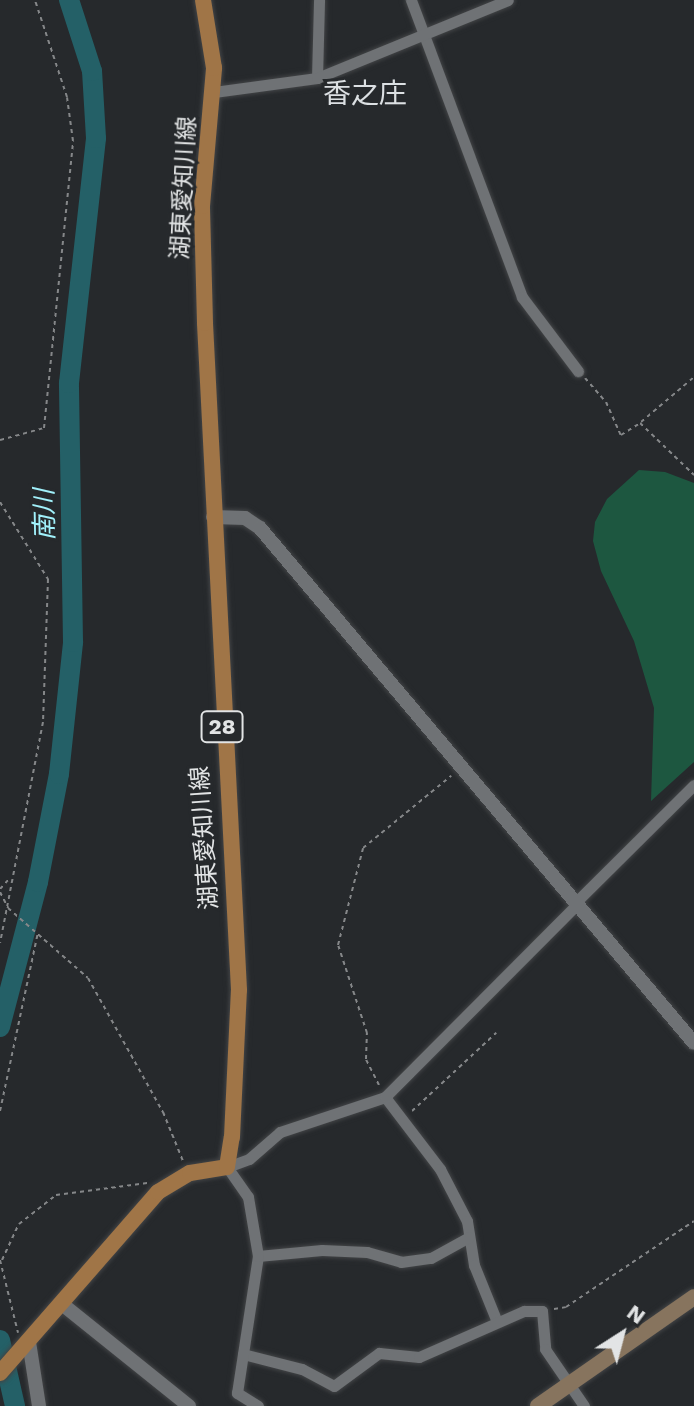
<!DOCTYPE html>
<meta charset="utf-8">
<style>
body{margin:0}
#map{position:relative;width:694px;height:1406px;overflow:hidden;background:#26292c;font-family:"Work Sans","Noto Sans JP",sans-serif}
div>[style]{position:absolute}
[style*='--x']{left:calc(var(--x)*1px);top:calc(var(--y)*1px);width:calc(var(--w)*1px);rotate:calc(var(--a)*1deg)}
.green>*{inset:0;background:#1d5740}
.river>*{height:20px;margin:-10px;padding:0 10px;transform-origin:10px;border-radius:10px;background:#246067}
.path>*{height:2px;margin-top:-1px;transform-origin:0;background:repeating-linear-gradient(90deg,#858789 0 4px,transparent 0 8px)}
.roads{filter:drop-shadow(0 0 2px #424446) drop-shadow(0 0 2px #424446)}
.minor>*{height:11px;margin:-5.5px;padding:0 5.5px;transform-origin:5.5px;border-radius:5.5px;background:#6f7275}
.tertiary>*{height:14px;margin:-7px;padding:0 7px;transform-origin:7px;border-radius:7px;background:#6f7275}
.secondary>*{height:16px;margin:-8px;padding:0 8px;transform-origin:8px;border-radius:8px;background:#87745e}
.primary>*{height:16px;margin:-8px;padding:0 8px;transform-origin:8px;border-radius:8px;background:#a07547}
span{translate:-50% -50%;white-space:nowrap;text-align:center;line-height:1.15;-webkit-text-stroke:6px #26292c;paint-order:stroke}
.shield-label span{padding:2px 6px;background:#26292c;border:2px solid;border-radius:6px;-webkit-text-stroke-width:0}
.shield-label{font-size:22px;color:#e2e4e5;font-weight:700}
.street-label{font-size:24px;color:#e2e4e5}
.water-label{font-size:26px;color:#a1f1fb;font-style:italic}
.quarter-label{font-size:28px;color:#dce0e3}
.north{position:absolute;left:582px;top:1294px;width:80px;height:80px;-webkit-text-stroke:6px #26292c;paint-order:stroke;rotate:36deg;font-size:22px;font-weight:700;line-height:32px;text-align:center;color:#e2e4e5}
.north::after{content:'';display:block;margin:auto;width:28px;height:36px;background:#e2e4e5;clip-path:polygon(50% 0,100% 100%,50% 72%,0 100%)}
</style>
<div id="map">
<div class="green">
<i style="clip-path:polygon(639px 470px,665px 472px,694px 483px,694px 762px,651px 801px,654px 708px,634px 641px,601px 571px,593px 541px,595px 522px,607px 499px)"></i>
</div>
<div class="river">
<i style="--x:0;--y:1027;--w:150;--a:-75.3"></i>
<i style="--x:38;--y:882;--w:110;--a:-79"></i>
<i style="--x:59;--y:774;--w:133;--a:-83.9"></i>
<i style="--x:73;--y:642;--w:259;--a:-90.9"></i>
<i style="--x:69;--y:383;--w:246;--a:-83.7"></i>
<i style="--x:96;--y:138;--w:67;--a:-93.4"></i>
<i style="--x:92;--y:71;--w:75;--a:-107.9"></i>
<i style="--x:0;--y:1340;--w:68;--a:77.2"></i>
</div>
<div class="path">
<i style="--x:585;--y:378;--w:32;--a:49"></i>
<i style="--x:606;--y:402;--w:36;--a:66"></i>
<i style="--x:621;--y:435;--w:22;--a:-32"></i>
<i style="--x:640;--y:423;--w:75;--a:43.9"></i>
<i style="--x:641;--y:422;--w:70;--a:-40.3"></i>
<i style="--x:0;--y:440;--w:46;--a:-15.3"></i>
<i style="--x:44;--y:428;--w:288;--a:-84.2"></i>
<i style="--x:73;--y:141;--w:44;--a:-97.8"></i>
<i style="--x:67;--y:97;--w:102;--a:-108.3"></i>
<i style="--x:0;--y:502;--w:91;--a:58.1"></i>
<i style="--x:48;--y:579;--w:143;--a:92"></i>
<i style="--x:43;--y:722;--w:225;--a:101"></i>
<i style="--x:0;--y:889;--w:15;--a:-48"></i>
<i style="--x:0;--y:892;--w:18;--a:63"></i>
<i style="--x:8;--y:908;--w:106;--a:41.2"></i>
<i style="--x:88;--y:978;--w:154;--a:60.8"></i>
<i style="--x:163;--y:1112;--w:53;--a:67.8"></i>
<i style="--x:379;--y:1085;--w:29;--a:-117"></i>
<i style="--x:366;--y:1059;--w:26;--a:-88"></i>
<i style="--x:367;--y:1033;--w:93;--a:-108.2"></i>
<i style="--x:338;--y:945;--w:100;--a:-75.5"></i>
<i style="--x:363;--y:848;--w:114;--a:-39.3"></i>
<i style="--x:0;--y:1111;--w:183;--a:-78"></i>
<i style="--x:412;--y:1111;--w:115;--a:-42.9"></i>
<i style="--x:0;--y:1260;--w:75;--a:76.1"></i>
<i style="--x:2;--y:1260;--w:40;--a:-65"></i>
<i style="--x:19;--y:1224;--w:47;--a:-38.1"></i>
<i style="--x:56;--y:1195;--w:92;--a:-7.5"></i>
<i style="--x:554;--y:1309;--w:12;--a:-9"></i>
<i style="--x:566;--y:1307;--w:154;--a:-33.9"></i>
</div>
<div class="roads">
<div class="minor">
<i style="--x:411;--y:0;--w:317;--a:69.5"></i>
<i style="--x:522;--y:297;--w:93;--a:52.9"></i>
<i style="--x:317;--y:78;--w:78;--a:-88.5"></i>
<i style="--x:214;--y:92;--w:104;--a:-7.7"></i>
<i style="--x:317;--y:78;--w:206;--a:-22.2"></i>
<i style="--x:576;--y:902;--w:166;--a:-44.8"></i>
<i style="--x:385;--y:1097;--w:91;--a:52.6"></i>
<i style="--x:440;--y:1169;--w:59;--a:62.6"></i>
<i style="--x:467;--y:1221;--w:45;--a:81"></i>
<i style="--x:474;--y:1265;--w:61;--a:68"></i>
<i style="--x:258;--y:1256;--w:64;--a:-5.4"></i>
<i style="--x:322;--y:1250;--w:45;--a:2.5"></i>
<i style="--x:367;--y:1252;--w:35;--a:16"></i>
<i style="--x:401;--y:1262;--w:30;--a:-8"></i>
<i style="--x:431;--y:1258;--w:43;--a:-28.9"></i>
<i style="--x:243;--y:1354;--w:61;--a:14.3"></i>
<i style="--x:302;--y:1369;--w:36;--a:28"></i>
<i style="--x:334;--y:1386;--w:56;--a:-36.3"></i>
<i style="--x:379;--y:1353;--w:40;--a:5.7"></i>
<i style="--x:419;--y:1357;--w:115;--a:-23.7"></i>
<i style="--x:524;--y:1311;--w:18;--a:0"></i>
<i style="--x:542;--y:1311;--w:38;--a:85"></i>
<i style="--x:545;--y:1349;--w:69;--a:55.6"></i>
<i style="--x:258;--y:1406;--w:25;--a:-148"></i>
<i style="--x:237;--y:1393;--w:139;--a:-81.3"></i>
<i style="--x:258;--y:1256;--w:60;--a:-99.6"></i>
<i style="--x:248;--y:1197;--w:37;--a:-125"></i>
<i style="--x:227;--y:1167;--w:23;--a:-20"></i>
<i style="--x:249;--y:1159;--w:41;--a:-41.1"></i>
<i style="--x:280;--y:1132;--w:111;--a:-18.4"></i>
<i style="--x:385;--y:1097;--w:272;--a:-45.1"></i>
</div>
<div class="tertiary">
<i style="--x:213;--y:517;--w:32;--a:2"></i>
<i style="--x:245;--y:518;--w:18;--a:34"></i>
<i style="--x:260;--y:528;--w:673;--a:49.88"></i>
<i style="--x:62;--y:1304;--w:163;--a:38.8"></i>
<i style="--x:29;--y:1342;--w:65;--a:81.1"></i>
</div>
<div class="secondary">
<i style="--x:538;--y:1406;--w:190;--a:-34.9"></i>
</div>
<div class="primary">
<i style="--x:0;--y:1373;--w:240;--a:-48.9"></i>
<i style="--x:158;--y:1192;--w:37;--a:-31"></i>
<i style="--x:190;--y:1173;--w:37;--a:-9"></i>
<i style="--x:227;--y:1167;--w:30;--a:-81"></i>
<i style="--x:232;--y:1137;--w:147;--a:-87.3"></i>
<i style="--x:239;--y:990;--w:668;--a:-92.92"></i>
<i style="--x:205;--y:323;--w:117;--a:-91.5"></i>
<i style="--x:202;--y:206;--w:139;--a:-85"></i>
<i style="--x:214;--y:68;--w:69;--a:-99.2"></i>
</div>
</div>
<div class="shield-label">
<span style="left:222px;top:727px">28</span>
</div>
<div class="street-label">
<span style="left:184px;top:188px;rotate:-87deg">湖東愛知川線</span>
<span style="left:205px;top:838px;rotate:-94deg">湖東愛知川線</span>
</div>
<div class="water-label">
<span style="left:45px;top:515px;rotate:-91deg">南川</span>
</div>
<div class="quarter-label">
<span style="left:365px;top:94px">香之庄</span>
</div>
<div class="north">N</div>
</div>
